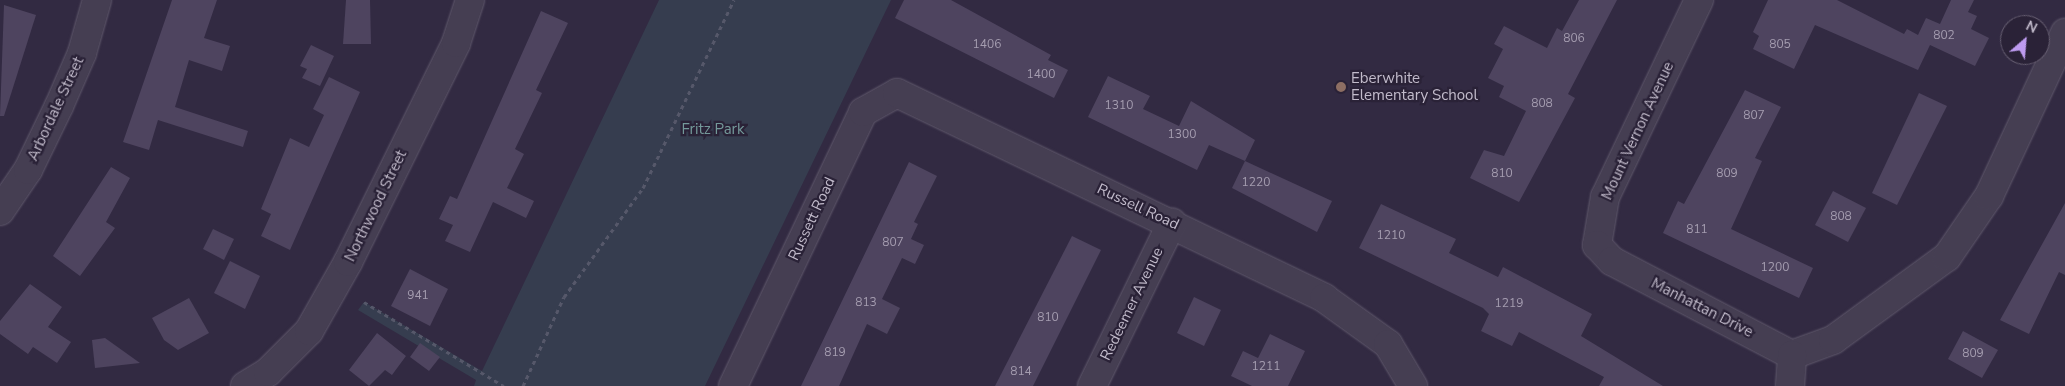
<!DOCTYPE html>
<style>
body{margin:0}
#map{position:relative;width:2065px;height:386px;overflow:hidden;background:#322a42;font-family:"Nunito Sans",sans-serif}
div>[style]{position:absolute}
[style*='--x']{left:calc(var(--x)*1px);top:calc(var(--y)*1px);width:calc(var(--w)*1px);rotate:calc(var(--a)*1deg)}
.green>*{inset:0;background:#363d4f}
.building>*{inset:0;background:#4e445f}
.path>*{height:3px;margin-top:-1.5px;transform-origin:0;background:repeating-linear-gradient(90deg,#56586a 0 4px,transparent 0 8px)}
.roads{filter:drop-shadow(0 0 1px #60596c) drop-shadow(0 0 1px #60596c)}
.minor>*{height:28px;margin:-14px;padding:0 14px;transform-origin:14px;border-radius:14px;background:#453e52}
.dots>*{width:14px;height:14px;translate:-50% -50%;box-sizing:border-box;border:2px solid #2a2237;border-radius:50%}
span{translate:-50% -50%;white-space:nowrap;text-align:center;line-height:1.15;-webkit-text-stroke:4.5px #2a2237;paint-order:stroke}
.number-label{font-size:12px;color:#a59db0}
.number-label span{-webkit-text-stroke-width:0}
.poi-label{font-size:15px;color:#c2bbcb}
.left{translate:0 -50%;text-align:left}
.street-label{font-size:15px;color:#c2bbcb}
.park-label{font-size:15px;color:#74999a}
.north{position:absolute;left:2000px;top:15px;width:50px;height:50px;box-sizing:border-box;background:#2a2237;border:1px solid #675f72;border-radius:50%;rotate:27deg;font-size:14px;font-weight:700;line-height:20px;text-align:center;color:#c2bbcb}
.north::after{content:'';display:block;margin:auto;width:18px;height:22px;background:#be9bf0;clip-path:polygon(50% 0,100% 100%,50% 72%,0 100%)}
</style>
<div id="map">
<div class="green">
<i style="clip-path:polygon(659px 0,891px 0,705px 386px,474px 386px,476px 380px,358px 310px,364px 302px,482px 371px)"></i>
</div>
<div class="building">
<i style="clip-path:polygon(172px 0,217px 0,204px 38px,230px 46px,222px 71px,189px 60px,175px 107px,248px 131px,243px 147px,158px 120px,149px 150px,123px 142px)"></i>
<i style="clip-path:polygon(346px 0,370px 0,371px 44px,343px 44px)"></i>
<i style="clip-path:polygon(904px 0,951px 0,1051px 55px,1048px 60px,1068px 70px,1054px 98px,895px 18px)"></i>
<i style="clip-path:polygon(1579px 0,1617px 0,1568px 94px,1575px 98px,1519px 202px,1470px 178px,1484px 150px,1504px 156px,1526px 111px,1499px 97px,1504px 86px,1488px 78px,1503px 49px,1494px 44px,1504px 26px,1547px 48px,1557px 28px,1562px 31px)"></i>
<i style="clip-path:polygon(1768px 0,1837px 0,1904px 34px,1907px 29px,1918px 35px,1926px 18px,1940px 24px,1951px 0,1974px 0,1968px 12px,1977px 16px,1971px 29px,1989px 38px,1975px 66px,1930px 45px,1918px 70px,1815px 25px,1794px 69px,1753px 49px,1759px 36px,1753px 32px)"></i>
<i style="clip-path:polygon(4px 5px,36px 15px,4px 116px,0 116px)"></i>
<i style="clip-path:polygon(541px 11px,568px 23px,536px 90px,542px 93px,515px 149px,524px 154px,507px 188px,534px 201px,526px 218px,493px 202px,470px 252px,445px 241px,453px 225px,439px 219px,450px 196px,457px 199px)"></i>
<i style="clip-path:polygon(311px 45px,334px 56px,320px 86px,302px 78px,307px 69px,300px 66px)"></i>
<i style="clip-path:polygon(1108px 76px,1150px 96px,1143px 109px,1179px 126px,1191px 101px,1255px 140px,1245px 161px,1209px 145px,1197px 170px,1088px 117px)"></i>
<i style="clip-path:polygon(329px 77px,360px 92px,290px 250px,261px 236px,271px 214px,261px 209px,290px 138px,309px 147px,324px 115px,313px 109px)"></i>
<i style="clip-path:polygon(1745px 90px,1781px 107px,1755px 158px,1762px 161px,1731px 229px,1813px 268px,1799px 298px,1663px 233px,1678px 201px,1684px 204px)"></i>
<i style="clip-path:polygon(1919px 93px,1947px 106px,1897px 205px,1872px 193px)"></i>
<i style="clip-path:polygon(1245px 161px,1332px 201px,1317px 232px,1232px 188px)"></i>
<i style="clip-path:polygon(909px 162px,937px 176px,914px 222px,918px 224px,911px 239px,924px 245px,915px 264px,902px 258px,882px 299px,900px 308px,887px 334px,867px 324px,839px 386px,801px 386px)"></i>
<i style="clip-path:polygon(111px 167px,130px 178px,106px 222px,115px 228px,80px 276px,53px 256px)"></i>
<i style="clip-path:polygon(1833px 191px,1866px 208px,1848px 242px,1815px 225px)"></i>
<i style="clip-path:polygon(2065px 203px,2065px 275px,2059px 272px,2029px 334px,2000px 320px)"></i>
<i style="clip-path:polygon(1381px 204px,1456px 239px,1449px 253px,1498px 277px,1503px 267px,1592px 314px,1581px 336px,1663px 386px,1599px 386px,1604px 377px,1519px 332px,1512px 346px,1481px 331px,1489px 314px,1483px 308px,1359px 248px)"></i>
<i style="clip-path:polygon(213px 229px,234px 239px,224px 260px,203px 249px)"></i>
<i style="clip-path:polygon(1072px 236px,1101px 250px,1033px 386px,995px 386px)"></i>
<i style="clip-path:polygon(230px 261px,260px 276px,245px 309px,214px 293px)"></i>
<i style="clip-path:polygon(410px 269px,448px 289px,430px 326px,391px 306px)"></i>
<i style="clip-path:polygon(30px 284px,62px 307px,48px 327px,71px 342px,57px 363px,33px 347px,28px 354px,0 334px,0 321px)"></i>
<i style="clip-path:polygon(1194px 297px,1221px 310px,1204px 346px,1177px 333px)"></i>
<i style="clip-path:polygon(189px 298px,209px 333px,178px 350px,164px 340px,152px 318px)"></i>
<i style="clip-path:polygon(1963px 331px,1998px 350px,1982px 378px,1948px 359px)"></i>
<i style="clip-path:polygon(377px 333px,406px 356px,392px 375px,385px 370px,369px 386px,349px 370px)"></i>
<i style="clip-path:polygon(1270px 334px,1305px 351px,1288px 386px,1252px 386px,1231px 376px,1243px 351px,1258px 358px)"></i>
<i style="clip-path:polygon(105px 338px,140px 363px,95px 368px,92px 340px)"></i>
<i style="clip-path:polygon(420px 343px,440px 357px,429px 371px,410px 357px)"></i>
</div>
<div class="path">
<i style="--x:364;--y:302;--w:163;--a:31"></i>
<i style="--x:523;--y:386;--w:98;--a:-65.3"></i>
<i style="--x:564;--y:297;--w:135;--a:-54.1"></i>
<i style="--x:643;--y:188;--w:209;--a:-64.2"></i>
</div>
<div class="roads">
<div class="minor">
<i style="--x:1699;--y:0;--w:218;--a:115.5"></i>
<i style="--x:1605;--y:197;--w:49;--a:99.5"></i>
<i style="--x:1597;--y:245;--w:22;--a:47"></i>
<i style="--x:1612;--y:261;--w:203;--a:27.6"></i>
<i style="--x:0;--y:211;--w:50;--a:-55.7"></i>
<i style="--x:28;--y:170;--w:71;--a:-64.2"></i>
<i style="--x:59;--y:106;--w:58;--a:-66.5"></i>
<i style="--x:82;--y:53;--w:55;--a:-74.2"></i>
<i style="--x:1792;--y:355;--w:44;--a:-20.1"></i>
<i style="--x:1833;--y:340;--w:141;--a:-36.1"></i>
<i style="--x:1947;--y:257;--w:74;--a:-55.5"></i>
<i style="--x:1989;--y:196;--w:180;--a:-65"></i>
<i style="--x:245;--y:386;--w:27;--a:-31"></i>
<i style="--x:268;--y:372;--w:58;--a:-45"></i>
<i style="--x:309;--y:331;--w:79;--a:-60.5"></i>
<i style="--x:348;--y:262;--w:244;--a:-63.7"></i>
<i style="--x:456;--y:43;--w:45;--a:-72"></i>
<i style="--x:733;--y:386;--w:303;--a:-64.6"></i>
<i style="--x:863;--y:112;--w:39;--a:-29"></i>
<i style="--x:897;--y:93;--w:474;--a:25.6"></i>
<i style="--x:1324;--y:298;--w:79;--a:35.7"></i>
<i style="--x:1388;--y:344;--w:49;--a:59.2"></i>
<i style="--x:1092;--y:386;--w:182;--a:-63.9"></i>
<i style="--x:1790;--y:386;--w:31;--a:-86"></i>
</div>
</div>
<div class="dots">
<i style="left:1341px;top:87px;background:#8d6e63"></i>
</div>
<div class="number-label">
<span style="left:1944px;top:36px">802</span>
<span style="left:1574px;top:39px">806</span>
<span style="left:987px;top:45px">1406</span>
<span style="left:1780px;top:45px">805</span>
<span style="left:1041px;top:75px">1400</span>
<span style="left:1542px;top:104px">808</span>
<span style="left:1119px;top:106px">1310</span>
<span style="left:1754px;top:116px">807</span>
<span style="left:1182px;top:135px">1300</span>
<span style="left:1502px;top:174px">810</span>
<span style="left:1727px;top:174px">809</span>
<span style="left:1256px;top:183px">1220</span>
<span style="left:1841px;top:217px">808</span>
<span style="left:1697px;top:230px">811</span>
<span style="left:1391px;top:236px">1210</span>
<span style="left:893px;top:243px">807</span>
<span style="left:1775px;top:268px">1200</span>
<span style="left:418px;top:296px">941</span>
<span style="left:866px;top:303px">813</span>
<span style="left:1509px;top:304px">1219</span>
<span style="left:1048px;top:318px">810</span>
<span style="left:835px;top:353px">819</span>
<span style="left:1973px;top:354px">809</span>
<span style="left:1266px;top:367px">1211</span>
<span style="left:1021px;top:372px">814</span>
</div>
<div class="poi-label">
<span class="left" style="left:1351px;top:87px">Eberwhite<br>Elementary School</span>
</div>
<div class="street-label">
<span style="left:56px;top:109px;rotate:-65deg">Arbordale Street</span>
<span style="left:1638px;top:131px;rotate:-65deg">Mount Vernon Avenue</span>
<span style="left:376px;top:206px;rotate:-64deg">Northwood Street</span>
<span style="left:1138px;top:207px;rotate:25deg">Russell Road</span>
<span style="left:812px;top:219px;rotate:-65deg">Russett Road</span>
<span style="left:1132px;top:304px;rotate:-64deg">Redeemer Avenue</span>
<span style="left:1702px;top:308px;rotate:27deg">Manhattan Drive</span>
</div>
<div class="park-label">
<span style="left:713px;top:130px">Fritz Park</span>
</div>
<div class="north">N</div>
</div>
